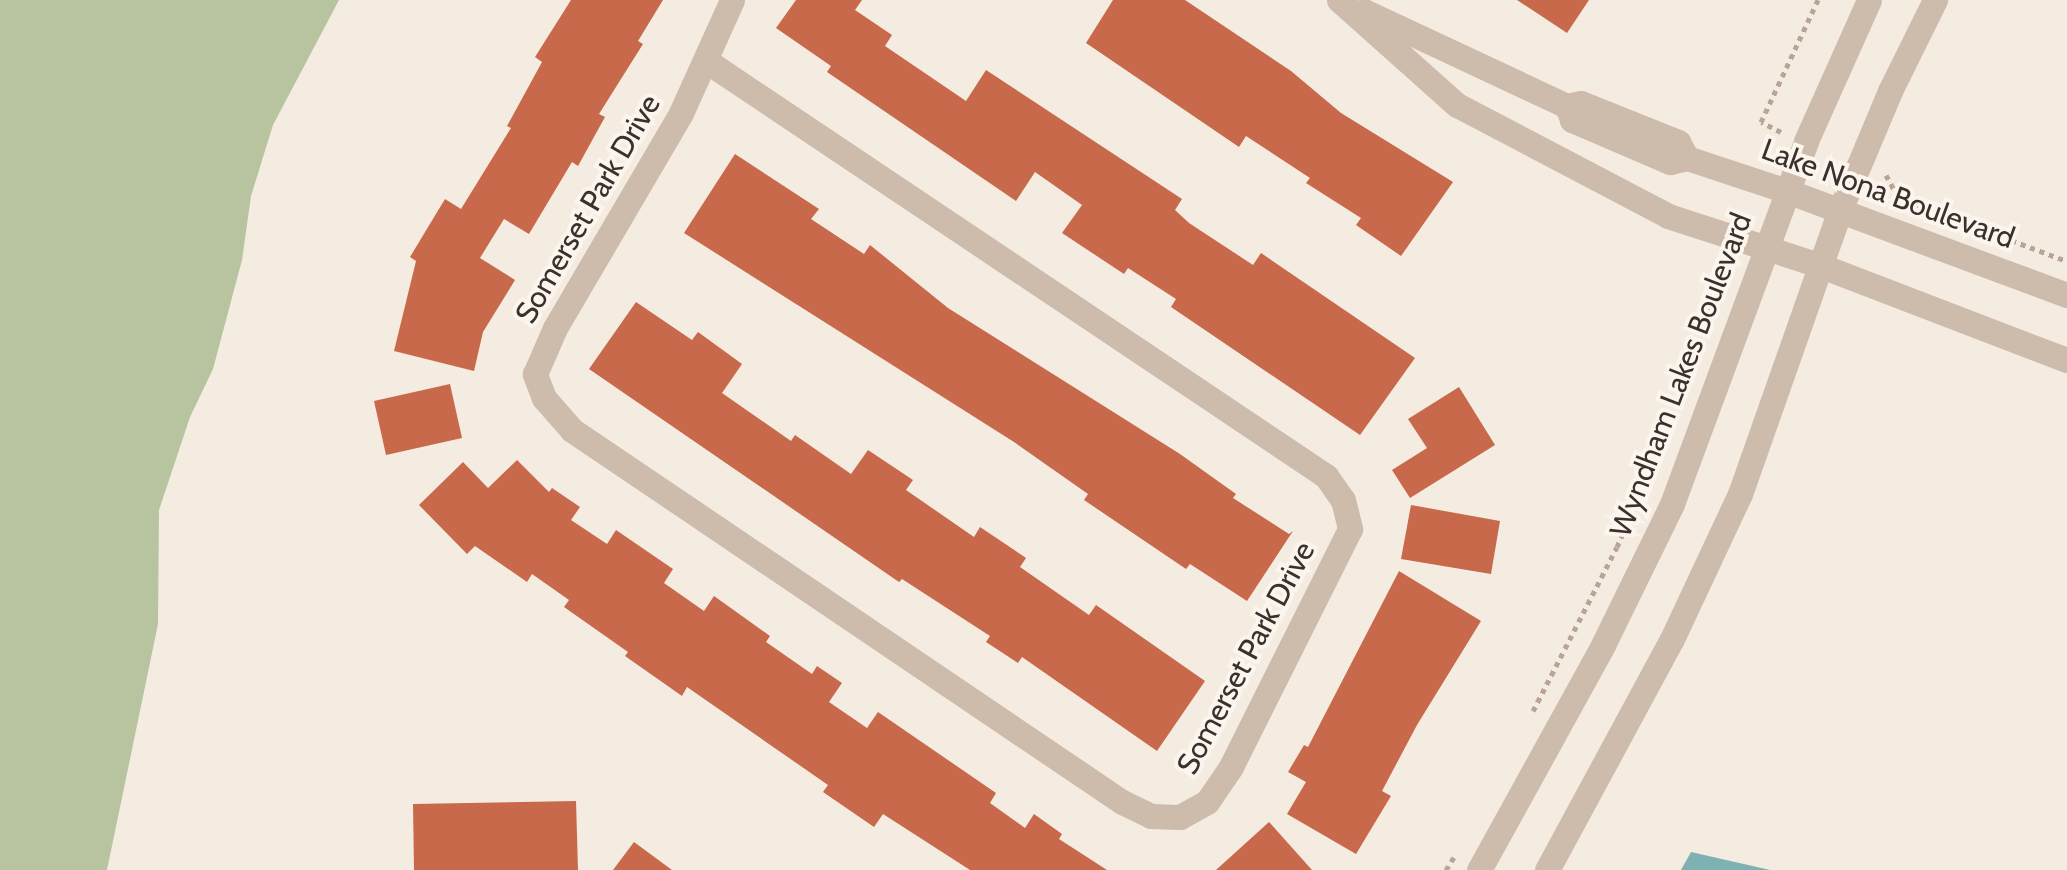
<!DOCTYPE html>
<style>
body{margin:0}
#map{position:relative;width:2067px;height:870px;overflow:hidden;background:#f4ebe1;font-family:Cabin,sans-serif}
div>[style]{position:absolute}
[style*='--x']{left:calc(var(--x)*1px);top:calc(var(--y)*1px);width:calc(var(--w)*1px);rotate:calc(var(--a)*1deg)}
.green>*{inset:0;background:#b8c4a0}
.water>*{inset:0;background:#7fb0b2}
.building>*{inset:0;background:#c8694b}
.path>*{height:5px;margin-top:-2.5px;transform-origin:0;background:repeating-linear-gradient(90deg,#b9a596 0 5px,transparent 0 10px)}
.minor>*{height:25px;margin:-12.5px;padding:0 12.5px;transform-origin:12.5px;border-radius:12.5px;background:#cdbbac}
span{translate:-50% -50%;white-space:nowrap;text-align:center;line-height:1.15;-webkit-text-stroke:8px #fbf5ee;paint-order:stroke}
.street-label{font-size:30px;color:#3b302b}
</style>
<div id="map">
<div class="green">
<i style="clip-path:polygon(0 0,339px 0,273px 125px,251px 196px,242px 260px,213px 369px,190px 417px,159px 510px,158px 624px,107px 870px,0 870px)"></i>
</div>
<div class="water">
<i style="clip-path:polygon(1691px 852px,1770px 870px,1681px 870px)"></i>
</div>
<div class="building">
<i style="clip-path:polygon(571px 0,663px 0,638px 41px,643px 44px,599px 114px,605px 117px,578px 166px,572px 162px,529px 234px,504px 219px,480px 258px,515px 280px,483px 332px,474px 371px,394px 351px,416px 261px,410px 257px,445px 199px,461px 209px,511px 128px,507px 126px,542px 62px,535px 57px)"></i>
<i style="clip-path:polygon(796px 0,862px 0,855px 10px,892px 35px,885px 46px,966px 101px,986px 70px,1182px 199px,1175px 210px,1189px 223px,1253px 265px,1261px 253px,1415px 358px,1360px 435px,1171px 307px,1176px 299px,1128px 268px,1124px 274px,1062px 233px,1082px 205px,1035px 172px,1016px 201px,827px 72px,831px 66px,776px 28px)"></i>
<i style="clip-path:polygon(1113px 0,1185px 0,1291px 71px,1341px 113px,1453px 182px,1401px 256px,1356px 225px,1361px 218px,1306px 183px,1310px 178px,1246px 136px,1239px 147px,1086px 43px)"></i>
<i style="clip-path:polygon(1517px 0,1589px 0,1567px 33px)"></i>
<i style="clip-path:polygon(735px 154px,819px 209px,811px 219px,864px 254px,870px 245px,948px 308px,1180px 454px,1236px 494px,1233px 498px,1289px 534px,1293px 531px,1247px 601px,1190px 564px,1186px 569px,1084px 500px,1088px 494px,1014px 442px,684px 233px)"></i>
<i style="clip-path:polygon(636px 302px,692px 340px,698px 332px,742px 364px,722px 393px,791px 441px,795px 435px,851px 474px,868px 450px,913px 480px,906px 490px,974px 537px,980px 527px,1026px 558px,1020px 567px,1089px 615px,1096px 605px,1205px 681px,1157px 751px,1022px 657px,1018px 663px,986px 642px,990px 636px,902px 579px,899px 582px,589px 369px)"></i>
<i style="clip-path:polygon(450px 384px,462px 438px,386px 455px,374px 401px)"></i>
<i style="clip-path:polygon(1459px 387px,1495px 445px,1410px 498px,1392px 470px,1427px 448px,1408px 419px)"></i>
<i style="clip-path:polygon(517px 460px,549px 492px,552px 488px,580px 507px,571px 520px,607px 544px,616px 530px,673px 569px,664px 583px,704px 611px,714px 596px,770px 636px,766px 642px,812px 674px,817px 666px,842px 683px,829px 702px,867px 728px,878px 712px,996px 793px,990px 803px,1025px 828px,1034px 814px,1062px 834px,1059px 839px,1107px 870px,970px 870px,883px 814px,874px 827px,823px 792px,828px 785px,687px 687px,682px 696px,625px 656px,628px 652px,564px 607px,569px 600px,532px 574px,527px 582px,475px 546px,467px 554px,419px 505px,463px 462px,488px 488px)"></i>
<i style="clip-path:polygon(1411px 505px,1500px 521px,1491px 574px,1401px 559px)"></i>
<i style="clip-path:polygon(1399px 571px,1481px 621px,1417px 725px,1382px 791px,1391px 796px,1356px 854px,1287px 814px,1306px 782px,1288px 772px,1304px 745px,1308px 747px)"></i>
<i style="clip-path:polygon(576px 801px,578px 870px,414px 870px,413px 804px)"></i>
<i style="clip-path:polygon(1269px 822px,1312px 870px,1216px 870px)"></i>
<i style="clip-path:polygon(634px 842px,672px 870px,613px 870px)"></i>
</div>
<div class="path">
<i style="--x:1781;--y:132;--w:22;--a:-153"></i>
<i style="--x:1761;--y:122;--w:135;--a:-65"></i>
<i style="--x:1886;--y:175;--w:26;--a:61"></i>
<i style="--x:1899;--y:198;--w:179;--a:20.6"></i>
<i style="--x:1690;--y:371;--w:82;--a:-71.6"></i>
<i style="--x:1533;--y:711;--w:184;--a:-62.9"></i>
<i style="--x:1617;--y:547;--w:145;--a:-66.8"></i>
<i style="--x:1446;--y:870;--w:15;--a:-58"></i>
</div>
<div class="minor">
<i style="--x:1339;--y:0;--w:158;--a:41.7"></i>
<i style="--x:1457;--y:105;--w:238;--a:27.7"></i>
<i style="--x:1668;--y:216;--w:159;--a:18"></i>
<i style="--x:1819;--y:265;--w:266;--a:21"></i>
<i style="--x:1364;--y:11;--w:224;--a:25.1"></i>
<i style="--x:1567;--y:106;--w:14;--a:-12"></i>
<i style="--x:1581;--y:103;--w:105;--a:21.9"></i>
<i style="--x:1678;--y:142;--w:18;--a:61"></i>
<i style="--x:708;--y:62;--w:744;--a:33.82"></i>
<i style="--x:1326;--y:476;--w:29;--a:55"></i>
<i style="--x:1343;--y:500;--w:30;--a:76"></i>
<i style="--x:1350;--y:529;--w:266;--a:116.6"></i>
<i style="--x:1231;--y:767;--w:42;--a:124.4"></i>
<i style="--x:1207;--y:802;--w:31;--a:151"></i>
<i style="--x:1180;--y:817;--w:29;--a:-178"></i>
<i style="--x:1151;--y:816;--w:32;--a:-154"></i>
<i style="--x:1122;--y:802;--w:664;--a:-145.93"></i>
<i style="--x:572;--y:430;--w:43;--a:-131.2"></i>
<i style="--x:544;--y:398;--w:26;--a:-111"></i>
<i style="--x:535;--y:374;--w:50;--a:-66.5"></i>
<i style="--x:555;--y:328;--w:249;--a:-59.6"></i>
<i style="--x:681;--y:113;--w:124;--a:-65.7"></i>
<i style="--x:1567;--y:106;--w:15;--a:70"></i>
<i style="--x:1572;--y:120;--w:107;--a:23.2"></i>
<i style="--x:1670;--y:162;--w:17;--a:-13"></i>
<i style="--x:1687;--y:158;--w:105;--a:18.3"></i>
<i style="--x:1787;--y:191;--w:299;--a:20.4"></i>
<i style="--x:1479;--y:870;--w:257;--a:-61.1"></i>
<i style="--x:1603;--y:645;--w:157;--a:-63.9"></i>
<i style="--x:1672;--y:504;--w:387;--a:-69.7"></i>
<i style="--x:1806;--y:141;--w:154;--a:-65.9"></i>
<i style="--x:1547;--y:870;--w:263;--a:-61.6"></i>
<i style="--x:1672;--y:639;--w:160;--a:-64.9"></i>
<i style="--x:1740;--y:494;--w:301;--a:-70.6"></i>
<i style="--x:1840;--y:210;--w:129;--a:-67.2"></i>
<i style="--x:1890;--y:91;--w:102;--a:-63.7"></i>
</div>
<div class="street-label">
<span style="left:1888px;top:194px;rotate:20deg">Lake Nona Boulevard</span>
<span style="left:588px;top:209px;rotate:-60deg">Somerset Park Drive</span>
<span style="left:1681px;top:375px;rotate:-69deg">Wyndham Lakes Boulevard</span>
<span style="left:1246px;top:658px;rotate:-62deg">Somerset Park Drive</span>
</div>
</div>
